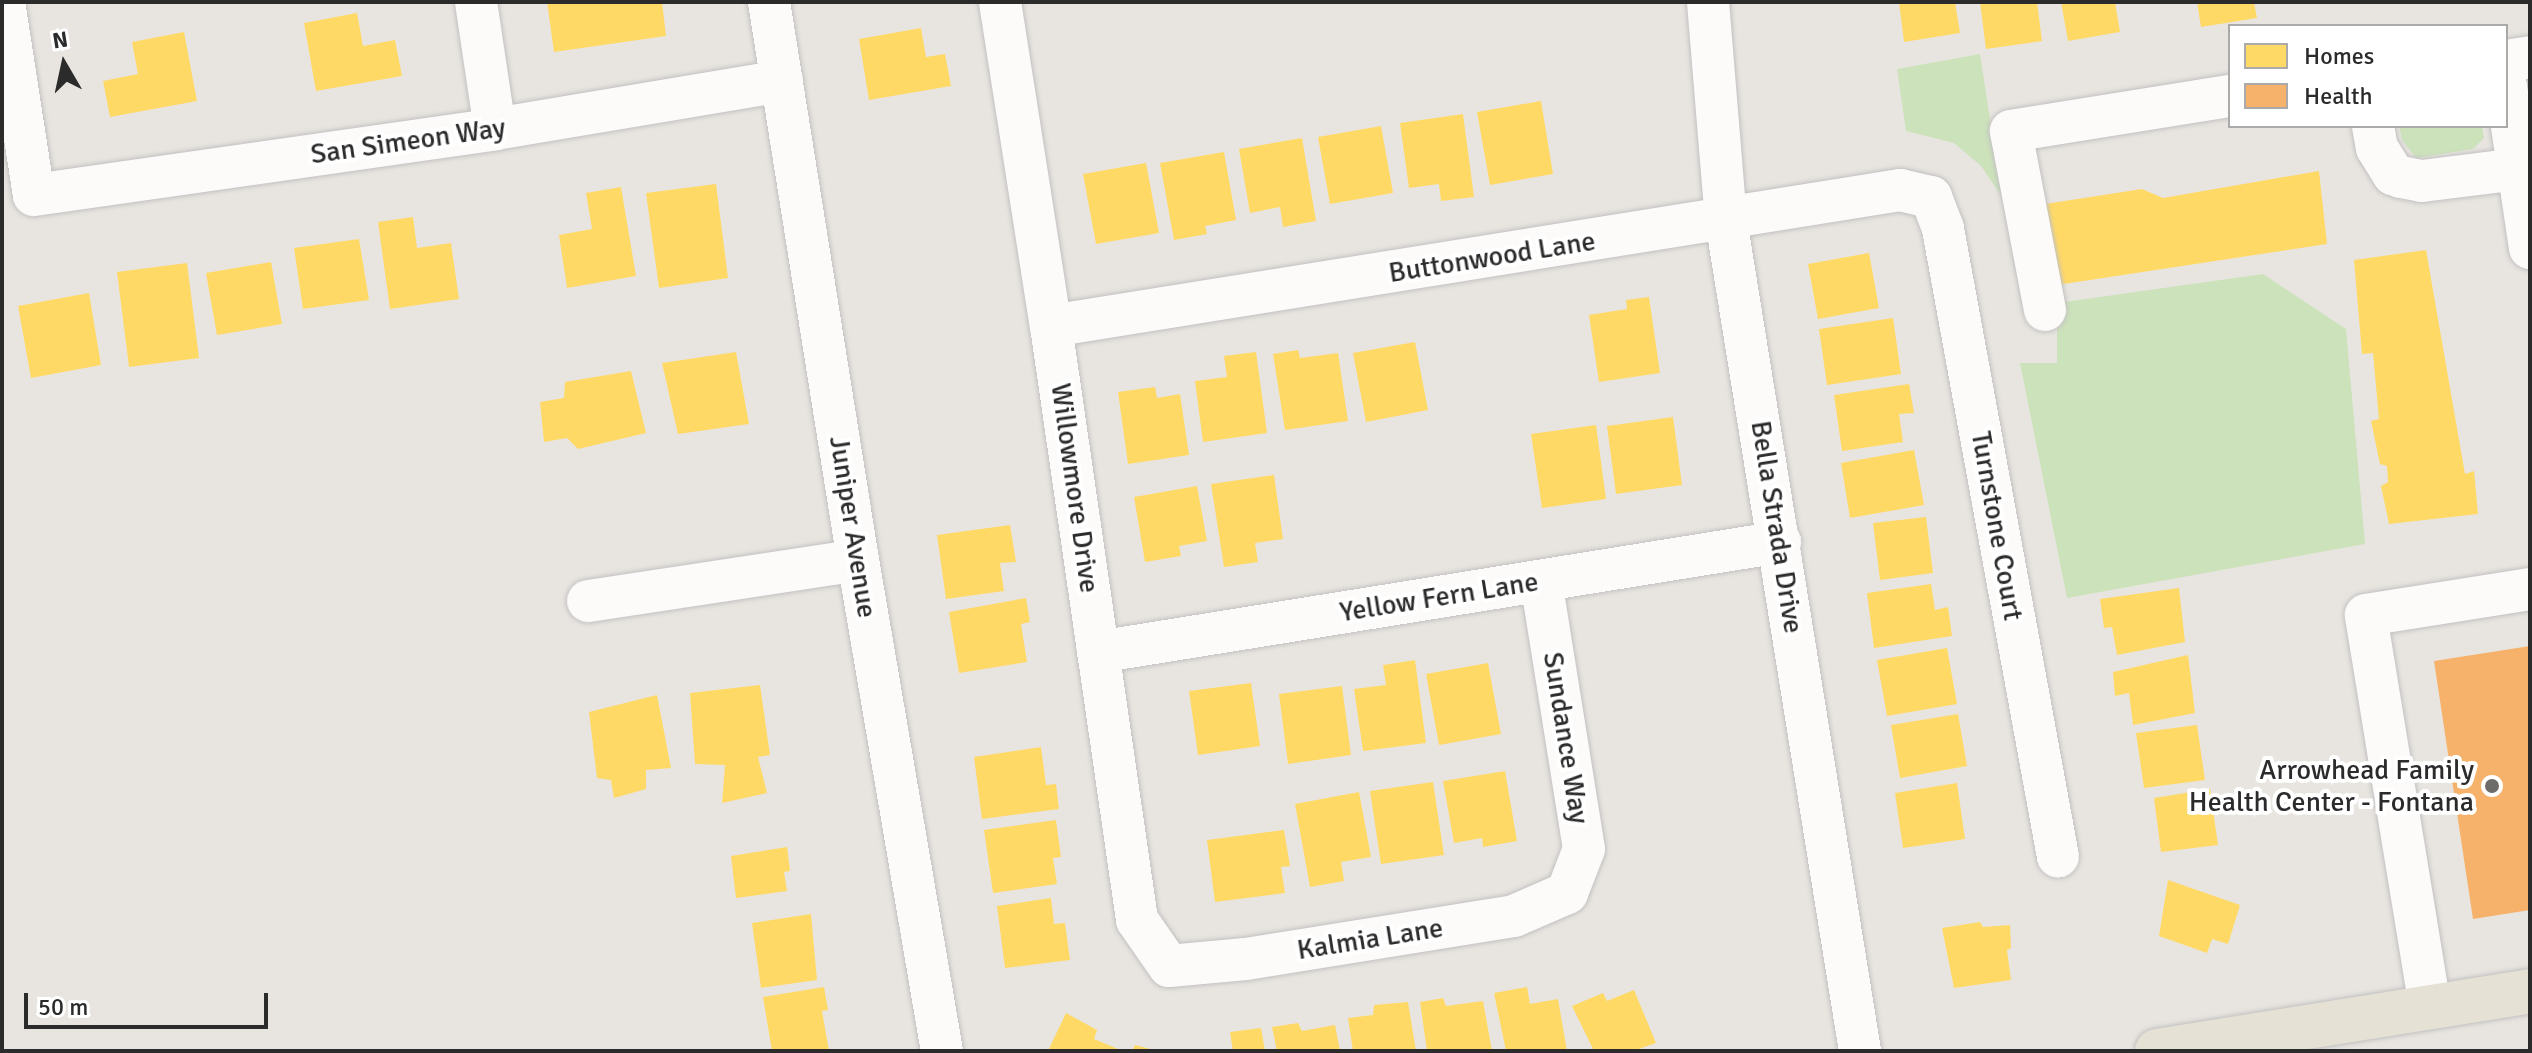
<!DOCTYPE html>
<style>
body{margin:0}
#map{position:relative;width:2532px;height:1053px;overflow:hidden;background:#e8e5e0;font-family:Signika,sans-serif}
div>[style]{position:absolute}
[style*='--x']{left:calc(var(--x)*1px);top:calc(var(--y)*1px);width:calc(var(--w)*1px);rotate:calc(var(--a)*1deg)}
.green>*{inset:0;background:#cce2bb}
.homes>*{inset:0;background:#ffd966}
.health>*{inset:0;background:#f6b26b}
.roads{filter:drop-shadow(0 0 2px #c2c1c1) drop-shadow(0 0 2px #c2c1c1)}
.minor>*{height:42px;margin:-21px;padding:0 21px;transform-origin:21px;border-radius:21px;background:#fcfbfa}
.major>*{height:44px;margin:-22px;padding:0 22px;transform-origin:22px;border-radius:22px;background:#e5e1d5}
.dots>*{width:22px;height:22px;translate:-50% -50%;box-sizing:border-box;border:4px solid #fff;border-radius:50%}
span{translate:-50% -50%;white-space:nowrap;text-align:center;line-height:1.15;-webkit-text-stroke:8px #fff;paint-order:stroke}
.street-label{font-size:28px;color:#2b2b2b}
.poi-label{font-size:28px;color:#2b2b2b}
.right{translate:-100% -50%;text-align:right}
.frame{position:absolute;inset:0;border:4px solid #2b2b2b;pointer-events:none}
.legend{position:absolute;left:2228px;top:24px;width:280px;height:104px;box-sizing:border-box;background:#fff;border:2px solid #aaa;margin:0;padding:10px 14px;list-style:none;font-size:24px;color:#2b2b2b}
.legend li{display:flex;align-items:center;gap:16px;height:40px}
.legend b{width:40px;border:2px solid #aaa}
.north{position:absolute;left:24px;top:24px;width:80px;height:80px;-webkit-text-stroke:6px #fff;paint-order:stroke;rotate:351deg;font-size:22px;font-weight:700;line-height:32px;text-align:center;color:#2b2b2b}
.north::after{content:'';display:block;margin:auto;width:28px;height:36px;background:#2b2b2b;clip-path:polygon(50% 0,100% 100%,50% 72%,0 100%)}
.scale{position:absolute;left:24px;top:993px;width:244px;height:36px;box-sizing:border-box;border:4px solid #2b2b2b;border-top:0;padding-left:10px;font-size:24px;line-height:28px;white-space:nowrap;color:#2b2b2b;-webkit-text-stroke:6px #fff;paint-order:stroke}
</style>
<div id="map">
<div class="green">
<i style="clip-path:polygon(1980px 54px,2002px 197px,1981px 166px,1954px 143px,1906px 131px,1897px 69px)"></i>
<i style="clip-path:polygon(2399px 126px,2482px 126px,2484px 138px,2473px 149px,2416px 158px,2402px 140px)"></i>
<i style="clip-path:polygon(2263px 274px,2346px 329px,2365px 544px,2067px 598px,2020px 363px,2057px 363px,2057px 303px)"></i>
</div>
<div class="homes">
<i style="clip-path:polygon(547px 2px,662px 2px,666px 36px,554px 52px)"></i>
<i style="clip-path:polygon(1899px 2px,1955px 2px,1960px 33px,1904px 42px)"></i>
<i style="clip-path:polygon(1980px 2px,2037px 2px,2042px 41px,1986px 49px)"></i>
<i style="clip-path:polygon(2061px 2px,2115px 2px,2120px 32px,2068px 41px)"></i>
<i style="clip-path:polygon(2197px 2px,2254px 2px,2257px 18px,2201px 27px)"></i>
<i style="clip-path:polygon(357px 13px,363px 46px,395px 40px,402px 76px,316px 91px,304px 23px)"></i>
<i style="clip-path:polygon(921px 28px,926px 57px,945px 54px,951px 86px,869px 100px,859px 39px)"></i>
<i style="clip-path:polygon(184px 32px,197px 101px,110px 117px,103px 81px,138px 74px,132px 42px)"></i>
<i style="clip-path:polygon(1541px 101px,1553px 174px,1490px 185px,1477px 112px)"></i>
<i style="clip-path:polygon(1463px 114px,1474px 197px,1441px 201px,1439px 184px,1409px 188px,1400px 123px)"></i>
<i style="clip-path:polygon(1381px 126px,1393px 193px,1330px 204px,1318px 137px)"></i>
<i style="clip-path:polygon(1302px 138px,1316px 221px,1283px 227px,1280px 207px,1250px 213px,1239px 149px)"></i>
<i style="clip-path:polygon(1224px 152px,1236px 220px,1205px 226px,1207px 234px,1174px 240px,1160px 163px)"></i>
<i style="clip-path:polygon(1146px 163px,1159px 233px,1096px 244px,1083px 174px)"></i>
<i style="clip-path:polygon(2319px 171px,2327px 244px,2057px 285px,2045px 204px,2142px 189px,2163px 198px)"></i>
<i style="clip-path:polygon(716px 184px,728px 278px,659px 288px,646px 193px)"></i>
<i style="clip-path:polygon(621px 187px,636px 276px,567px 288px,559px 235px,592px 229px,586px 193px)"></i>
<i style="clip-path:polygon(413px 217px,417px 248px,451px 243px,459px 299px,390px 309px,378px 222px)"></i>
<i style="clip-path:polygon(359px 239px,369px 300px,303px 309px,294px 248px)"></i>
<i style="clip-path:polygon(2426px 250px,2465px 474px,2474px 471px,2478px 514px,2389px 524px,2381px 486px,2388px 482px,2387px 466px,2380px 464px,2371px 421px,2379px 419px,2373px 353px,2362px 354px,2354px 260px)"></i>
<i style="clip-path:polygon(1869px 253px,1879px 308px,1818px 319px,1808px 264px)"></i>
<i style="clip-path:polygon(271px 262px,282px 324px,217px 335px,206px 273px)"></i>
<i style="clip-path:polygon(187px 263px,199px 358px,129px 367px,117px 272px)"></i>
<i style="clip-path:polygon(89px 293px,101px 365px,31px 378px,18px 306px)"></i>
<i style="clip-path:polygon(1649px 297px,1660px 373px,1599px 382px,1589px 315px,1627px 309px,1626px 300px)"></i>
<i style="clip-path:polygon(1893px 318px,1901px 374px,1827px 385px,1819px 329px)"></i>
<i style="clip-path:polygon(1415px 342px,1428px 410px,1366px 422px,1353px 353px)"></i>
<i style="clip-path:polygon(1298px 350px,1300px 358px,1338px 353px,1348px 421px,1285px 430px,1273px 354px)"></i>
<i style="clip-path:polygon(736px 352px,749px 424px,678px 434px,662px 363px)"></i>
<i style="clip-path:polygon(1256px 352px,1267px 433px,1203px 442px,1195px 381px,1227px 377px,1224px 356px)"></i>
<i style="clip-path:polygon(631px 371px,646px 433px,578px 449px,567px 438px,544px 442px,540px 402px,564px 398px,565px 382px)"></i>
<i style="clip-path:polygon(1909px 384px,1914px 413px,1899px 414px,1903px 442px,1842px 451px,1834px 395px)"></i>
<i style="clip-path:polygon(1155px 387px,1157px 398px,1180px 394px,1189px 455px,1128px 464px,1118px 392px)"></i>
<i style="clip-path:polygon(1673px 417px,1682px 485px,1616px 494px,1607px 426px)"></i>
<i style="clip-path:polygon(1596px 425px,1606px 499px,1542px 508px,1531px 434px)"></i>
<i style="clip-path:polygon(1914px 450px,1924px 505px,1850px 518px,1841px 463px)"></i>
<i style="clip-path:polygon(1274px 475px,1283px 539px,1255px 543px,1258px 562px,1224px 567px,1211px 484px)"></i>
<i style="clip-path:polygon(1197px 486px,1207px 541px,1179px 546px,1181px 556px,1145px 562px,1134px 497px)"></i>
<i style="clip-path:polygon(1926px 517px,1933px 573px,1880px 580px,1873px 523px)"></i>
<i style="clip-path:polygon(1010px 525px,1016px 562px,1000px 563px,1004px 591px,946px 599px,937px 535px)"></i>
<i style="clip-path:polygon(1931px 584px,1935px 610px,1948px 607px,1952px 636px,1874px 648px,1867px 593px)"></i>
<i style="clip-path:polygon(2179px 588px,2185px 642px,2117px 655px,2112px 627px,2104px 628px,2100px 599px)"></i>
<i style="clip-path:polygon(1026px 598px,1030px 622px,1021px 624px,1027px 662px,959px 673px,949px 612px)"></i>
<i style="clip-path:polygon(1947px 648px,1957px 704px,1887px 716px,1877px 660px)"></i>
<i style="clip-path:polygon(2188px 655px,2195px 713px,2133px 725px,2129px 693px,2115px 696px,2113px 672px)"></i>
<i style="clip-path:polygon(1415px 660px,1426px 743px,1363px 751px,1354px 689px,1386px 685px,1383px 665px)"></i>
<i style="clip-path:polygon(1488px 663px,1501px 734px,1439px 745px,1426px 674px)"></i>
<i style="clip-path:polygon(1251px 683px,1260px 746px,1198px 755px,1189px 691px)"></i>
<i style="clip-path:polygon(760px 685px,770px 755px,758px 757px,767px 793px,722px 803px,725px 765px,695px 764px,690px 693px)"></i>
<i style="clip-path:polygon(1342px 686px,1351px 755px,1288px 764px,1279px 694px)"></i>
<i style="clip-path:polygon(657px 695px,671px 768px,646px 770px,646px 789px,614px 798px,611px 780px,597px 778px,589px 712px)"></i>
<i style="clip-path:polygon(1958px 714px,1967px 766px,1900px 778px,1891px 725px)"></i>
<i style="clip-path:polygon(2197px 725px,2205px 780px,2144px 788px,2136px 733px)"></i>
<i style="clip-path:polygon(1041px 747px,1046px 785px,1056px 784px,1059px 809px,982px 819px,974px 757px)"></i>
<i style="clip-path:polygon(1505px 771px,1517px 841px,1483px 847px,1482px 838px,1454px 843px,1443px 781px)"></i>
<i style="clip-path:polygon(1433px 782px,1444px 855px,1381px 864px,1370px 791px)"></i>
<i style="clip-path:polygon(1957px 783px,1965px 839px,1903px 848px,1895px 793px)"></i>
<i style="clip-path:polygon(2210px 789px,2218px 845px,2161px 852px,2154px 798px)"></i>
<i style="clip-path:polygon(1359px 792px,1371px 857px,1341px 862px,1344px 881px,1310px 887px,1295px 804px)"></i>
<i style="clip-path:polygon(1056px 820px,1061px 857px,1053px 858px,1057px 884px,993px 893px,984px 830px)"></i>
<i style="clip-path:polygon(1284px 830px,1290px 866px,1281px 867px,1285px 893px,1215px 902px,1207px 840px)"></i>
<i style="clip-path:polygon(787px 847px,790px 871px,784px 872px,787px 891px,736px 898px,731px 856px)"></i>
<i style="clip-path:polygon(2168px 880px,2240px 905px,2228px 944px,2212px 939px,2207px 953px,2159px 936px)"></i>
<i style="clip-path:polygon(1051px 898px,1054px 924px,1065px 923px,1070px 960px,1005px 968px,997px 906px)"></i>
<i style="clip-path:polygon(811px 914px,817px 980px,761px 988px,752px 923px)"></i>
<i style="clip-path:polygon(1980px 922px,1983px 927px,2010px 925px,2011px 948px,2007px 950px,2011px 980px,1954px 988px,1942px 928px)"></i>
<i style="clip-path:polygon(824px 987px,828px 1010px,822px 1011px,829px 1051px,772px 1051px,763px 997px)"></i>
<i style="clip-path:polygon(1527px 987px,1530px 1004px,1558px 999px,1567px 1051px,1506px 1051px,1494px 993px)"></i>
<i style="clip-path:polygon(1634px 990px,1656px 1043px,1633px 1051px,1594px 1051px,1572px 1006px,1603px 993px,1607px 1001px)"></i>
<i style="clip-path:polygon(1443px 998px,1446px 1006px,1483px 1001px,1492px 1051px,1427px 1051px,1420px 1002px)"></i>
<i style="clip-path:polygon(1408px 1002px,1416px 1051px,1353px 1051px,1348px 1018px,1373px 1015px,1374px 1005px)"></i>
<i style="clip-path:polygon(1066px 1013px,1097px 1030px,1094px 1039px,1123px 1051px,1048px 1051px)"></i>
<i style="clip-path:polygon(1298px 1023px,1302px 1031px,1335px 1025px,1340px 1051px,1277px 1051px,1272px 1027px)"></i>
<i style="clip-path:polygon(1261px 1028px,1265px 1051px,1233px 1051px,1230px 1032px)"></i>
<i style="clip-path:polygon(1135px 1045px,1154px 1050px,1153px 1051px,1132px 1051px)"></i>
</div>
<div class="health">
<i style="clip-path:polygon(2530px 646px,2530px 910px,2473px 919px,2434px 661px)"></i>
</div>
<div class="roads">
<div class="minor">
<i style="--x:4;--y:2;--w:195;--a:81.2"></i>
<i style="--x:34;--y:195;--w:466;--a:-8.1"></i>
<i style="--x:495;--y:129;--w:291;--a:-9.5"></i>
<i style="--x:476;--y:2;--w:128;--a:81.5"></i>
<i style="--x:769;--y:2;--w:565;--a:80.94"></i>
<i style="--x:858;--y:560;--w:498;--a:80.3"></i>
<i style="--x:1000;--y:2;--w:328;--a:81.1"></i>
<i style="--x:1051;--y:326;--w:600;--a:81.76"></i>
<i style="--x:1137;--y:920;--w:56;--a:55.2"></i>
<i style="--x:1169;--y:966;--w:77;--a:-5.2"></i>
<i style="--x:1246;--y:959;--w:271;--a:-9.1"></i>
<i style="--x:1514;--y:916;--w:58;--a:-23.5"></i>
<i style="--x:1567;--y:893;--w:47;--a:-68.9"></i>
<i style="--x:1584;--y:849;--w:271;--a:-99.1"></i>
<i style="--x:1708;--y:2;--w:219;--a:85.3"></i>
<i style="--x:1726;--y:220;--w:842;--a:80.84"></i>
<i style="--x:2506;--y:61;--w:24;--a:-9"></i>
<i style="--x:2506;--y:86;--w:164;--a:81.6"></i>
<i style="--x:2373;--y:126;--w:22;--a:80"></i>
<i style="--x:2377;--y:148;--w:31;--a:58"></i>
<i style="--x:2393;--y:174;--w:9;--a:21"></i>
<i style="--x:2401;--y:177;--w:21;--a:11"></i>
<i style="--x:2422;--y:181;--w:98;--a:-7.1"></i>
<i style="--x:2045;--y:310;--w:182;--a:-100.8"></i>
<i style="--x:2011;--y:131;--w:222;--a:-9.1"></i>
<i style="--x:1051;--y:326;--w:860;--a:-9.1"></i>
<i style="--x:1900;--y:190;--w:32;--a:13"></i>
<i style="--x:1931;--y:197;--w:34;--a:69"></i>
<i style="--x:1943;--y:229;--w:638;--a:79.62"></i>
<i style="--x:588;--y:601;--w:273;--a:-8.6"></i>
<i style="--x:1098;--y:652;--w:691;--a:-9.16"></i>
<i style="--x:2430;--y:1007;--w:397;--a:-99.3"></i>
<i style="--x:2366;--y:615;--w:166;--a:-9"></i>
</div>
<div class="major">
<i style="--x:2157;--y:1051;--w:378;--a:-9.1"></i>
</div>
</div>
<div class="dots">
<i style="left:2492px;top:786px;background:#6d6c6a"></i>
</div>
<div class="street-label">
<span style="left:408px;top:141px;rotate:-8deg">San Simeon Way</span>
<span style="left:1492px;top:257px;rotate:-9deg">Buttonwood Lane</span>
<span style="left:1075px;top:488px;rotate:82deg">Willowmore Drive</span>
<span style="left:1997px;top:526px;rotate:80deg">Turnstone Court</span>
<span style="left:853px;top:527px;rotate:81deg">Juniper Avenue</span>
<span style="left:1777px;top:527px;rotate:81deg">Bella Strada Drive</span>
<span style="left:1439px;top:597px;rotate:-9deg">Yellow Fern Lane</span>
<span style="left:1566px;top:738px;rotate:81deg">Sundance Way</span>
<span style="left:1370px;top:939px;rotate:-9deg">Kalmia Lane</span>
</div>
<div class="poi-label">
<span class="right" style="left:2474px;top:786px">Arrowhead Family<br>Health Center - Fontana</span>
</div>
<div class="frame"></div>
<ul class="legend">
<li><b style="height:22px;background:#ffd966"></b>Homes</li>
<li><b style="height:22px;background:#f6b26b"></b>Health</li>
</ul>
<div class="north">N</div>
<div class="scale">50 m</div>
</div>
